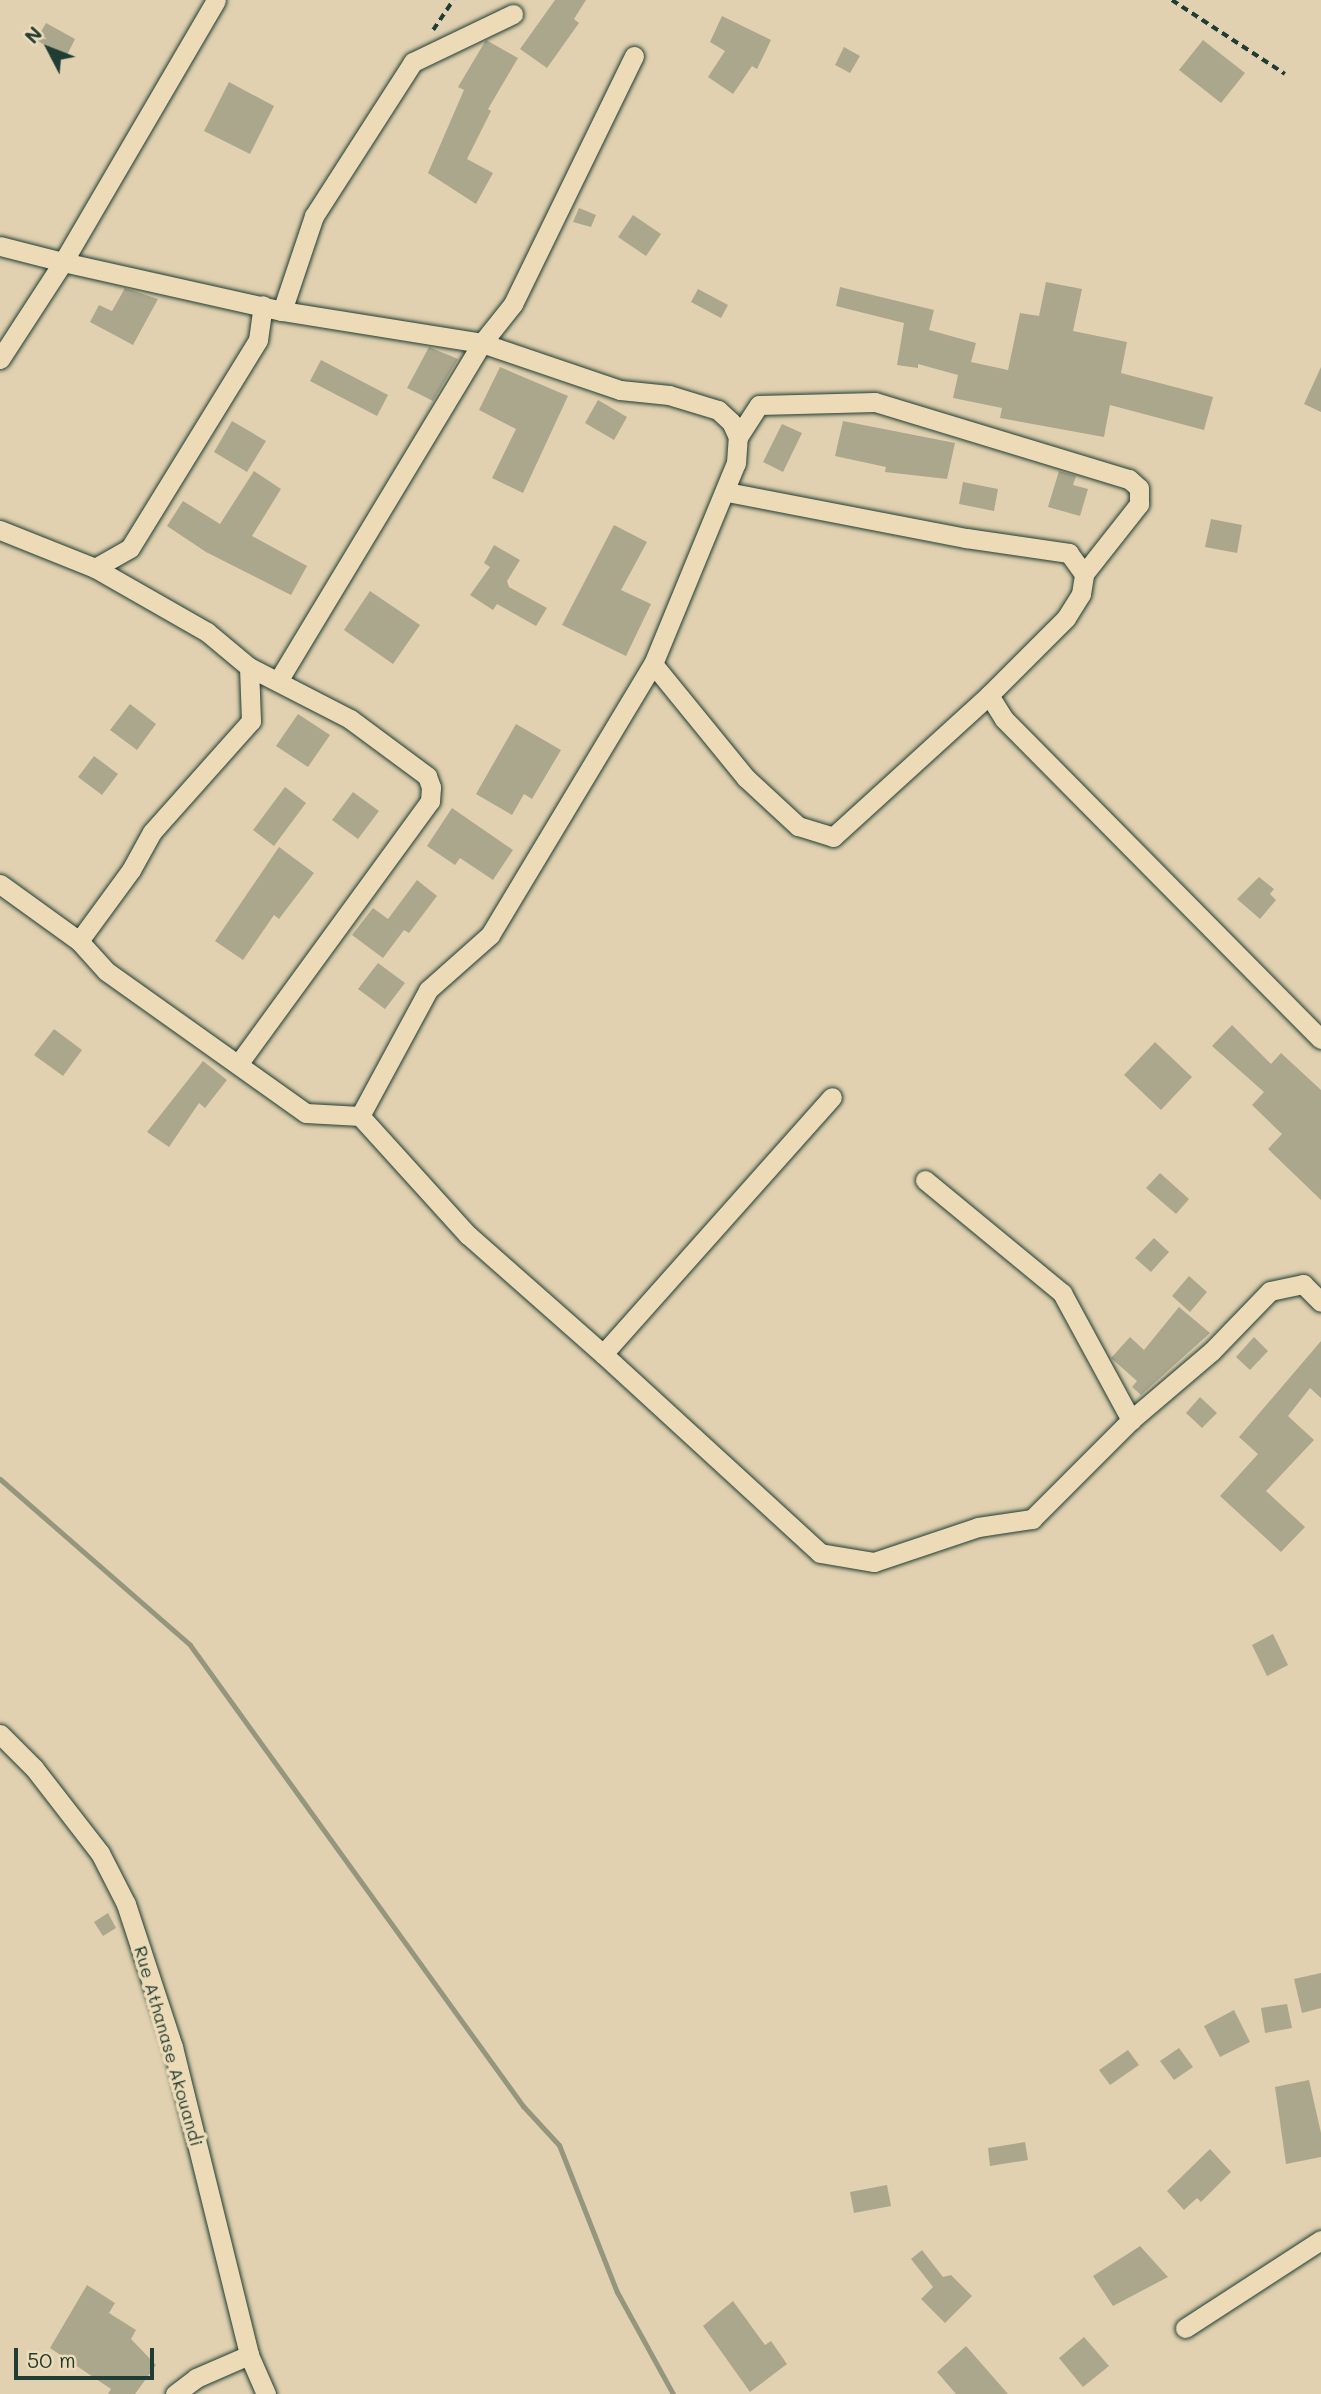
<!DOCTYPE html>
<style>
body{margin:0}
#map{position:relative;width:1321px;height:2394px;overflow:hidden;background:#e1d1b0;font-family:Mali,sans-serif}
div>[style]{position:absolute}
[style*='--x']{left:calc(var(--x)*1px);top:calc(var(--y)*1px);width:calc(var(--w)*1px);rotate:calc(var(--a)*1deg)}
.stream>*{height:5px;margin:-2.5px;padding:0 2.5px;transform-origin:2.5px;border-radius:2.5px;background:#94967e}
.building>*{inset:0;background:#aba78d}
.path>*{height:3.5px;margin-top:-1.75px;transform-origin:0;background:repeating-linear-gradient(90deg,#1f3d34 0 7px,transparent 0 12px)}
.roads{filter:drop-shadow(0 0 2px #1f3d34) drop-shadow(0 0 2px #1f3d34)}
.minor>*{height:19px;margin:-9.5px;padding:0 9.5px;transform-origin:9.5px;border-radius:9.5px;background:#eddbb8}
span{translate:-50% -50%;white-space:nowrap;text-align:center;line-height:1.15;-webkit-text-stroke:7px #eddbb8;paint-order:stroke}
.street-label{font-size:18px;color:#1f3d34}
.north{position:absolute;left:14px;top:14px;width:70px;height:70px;-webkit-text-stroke:5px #eddbb8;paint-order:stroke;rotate:312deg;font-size:19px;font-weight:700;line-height:28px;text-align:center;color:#1f3d34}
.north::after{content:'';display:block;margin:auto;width:24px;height:32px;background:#1f3d34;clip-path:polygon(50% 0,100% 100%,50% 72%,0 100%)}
.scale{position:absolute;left:14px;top:2348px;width:140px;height:32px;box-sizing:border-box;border:4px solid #1f3d34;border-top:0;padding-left:9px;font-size:21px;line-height:24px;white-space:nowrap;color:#1f3d34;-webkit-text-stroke:5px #eddbb8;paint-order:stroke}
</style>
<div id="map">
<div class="stream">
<i style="--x:0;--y:1479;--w:252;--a:41.1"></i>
<i style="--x:190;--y:1645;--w:569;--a:54.16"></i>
<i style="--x:523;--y:2106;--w:53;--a:47.3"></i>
<i style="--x:559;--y:2145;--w:158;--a:68.5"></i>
<i style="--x:617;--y:2292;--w:116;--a:61.2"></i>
</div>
<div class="building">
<i style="clip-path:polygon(555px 0,586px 0,574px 19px,579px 23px,547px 68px,520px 49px)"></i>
<i style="clip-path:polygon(722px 16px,771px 40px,757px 69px,752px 66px,733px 94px,708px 77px,725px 51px,710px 42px)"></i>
<i style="clip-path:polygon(46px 23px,75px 39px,66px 57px,36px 40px)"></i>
<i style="clip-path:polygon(486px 40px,518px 58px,488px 109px,491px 111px,467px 159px,493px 173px,476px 204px,428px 173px,464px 90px,458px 87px)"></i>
<i style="clip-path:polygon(1203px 40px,1245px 73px,1221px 103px,1179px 70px)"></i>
<i style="clip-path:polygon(844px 47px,860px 56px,850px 73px,835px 65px)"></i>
<i style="clip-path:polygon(229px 82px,274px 106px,250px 154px,204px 131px)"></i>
<i style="clip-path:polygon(579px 208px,596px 215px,591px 227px,573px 222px)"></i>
<i style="clip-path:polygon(633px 215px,661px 234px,646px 256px,618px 237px)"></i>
<i style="clip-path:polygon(1046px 282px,1082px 289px,1073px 331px,1127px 342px,1121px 373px,1213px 397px,1204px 430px,1110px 405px,1104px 437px,1000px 418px,1002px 408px,953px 398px,958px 375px,918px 364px,918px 368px,897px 365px,904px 323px,836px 306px,840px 287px,934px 310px,929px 330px,976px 343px,971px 362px,1008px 370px,1020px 313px,1039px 316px)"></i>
<i style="clip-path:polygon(125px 288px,158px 299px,133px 345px,90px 322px,99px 305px,112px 311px)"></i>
<i style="clip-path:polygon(698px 289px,728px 305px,721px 318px,691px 302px)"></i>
<i style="clip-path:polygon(429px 347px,458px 359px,433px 401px,407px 388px)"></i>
<i style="clip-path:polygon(321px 360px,388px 395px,377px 416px,310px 381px)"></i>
<i style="clip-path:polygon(500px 367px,568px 396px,523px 493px,492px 478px,516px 429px,479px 410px)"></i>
<i style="clip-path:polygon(1321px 367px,1321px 412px,1304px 404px)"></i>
<i style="clip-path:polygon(598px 400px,627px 417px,614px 440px,585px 423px)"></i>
<i style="clip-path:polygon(232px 421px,266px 441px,247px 472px,214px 452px)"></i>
<i style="clip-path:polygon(843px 421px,955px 443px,947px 479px,885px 472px,886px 467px,835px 456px)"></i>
<i style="clip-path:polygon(782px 424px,802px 433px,783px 472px,763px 462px)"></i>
<i style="clip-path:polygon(254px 471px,281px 489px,252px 536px,307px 566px,291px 595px,206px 552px,167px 526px,183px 501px,220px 524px)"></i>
<i style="clip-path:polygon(1059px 471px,1076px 476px,1073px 485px,1088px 489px,1080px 516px,1048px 507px)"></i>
<i style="clip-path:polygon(963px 482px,998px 489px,994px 511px,959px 504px)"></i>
<i style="clip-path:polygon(1211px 519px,1242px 525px,1237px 553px,1205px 547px)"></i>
<i style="clip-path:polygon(614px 525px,647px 542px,621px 590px,651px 604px,626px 656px,562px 625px)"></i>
<i style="clip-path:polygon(494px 545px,520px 560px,507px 581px,509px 587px,547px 608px,536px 626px,497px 604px,493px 610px,470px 595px,490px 567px,484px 563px)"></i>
<i style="clip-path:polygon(370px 591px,420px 625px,393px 664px,344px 630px)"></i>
<i style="clip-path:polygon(130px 704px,156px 724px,137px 750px,110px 730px)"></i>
<i style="clip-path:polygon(298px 714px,330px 735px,308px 767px,276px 746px)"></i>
<i style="clip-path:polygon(516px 724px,561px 750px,532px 799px,524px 794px,512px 815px,476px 794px)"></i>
<i style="clip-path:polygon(94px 756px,118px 774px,102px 795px,78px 777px)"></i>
<i style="clip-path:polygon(285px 787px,306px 803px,274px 846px,253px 830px)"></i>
<i style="clip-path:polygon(353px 792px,379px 811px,358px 839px,332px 820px)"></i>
<i style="clip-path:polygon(452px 808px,513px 850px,493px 880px,460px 858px,455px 865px,427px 846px)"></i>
<i style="clip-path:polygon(279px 847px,314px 873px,279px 919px,274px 915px,243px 960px,215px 941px)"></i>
<i style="clip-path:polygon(1259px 877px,1274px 889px,1270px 894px,1276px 900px,1260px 919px,1237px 899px)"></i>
<i style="clip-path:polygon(417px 880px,437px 896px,409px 933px,404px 930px,383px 958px,352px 935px,373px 908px,388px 919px)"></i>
<i style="clip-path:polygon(378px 963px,405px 983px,385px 1009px,358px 989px)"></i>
<i style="clip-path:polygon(1232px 1025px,1271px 1064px,1281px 1053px,1321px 1090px,1321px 1200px,1268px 1149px,1282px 1134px,1252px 1105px,1264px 1092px,1212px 1046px)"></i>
<i style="clip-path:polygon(54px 1029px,82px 1050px,63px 1076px,34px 1055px)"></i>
<i style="clip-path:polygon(1155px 1042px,1192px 1077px,1161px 1110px,1124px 1075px)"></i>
<i style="clip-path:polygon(203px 1061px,227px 1080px,205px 1108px,199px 1103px,169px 1147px,147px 1132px)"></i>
<i style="clip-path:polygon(1160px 1173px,1189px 1199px,1176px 1214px,1146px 1188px)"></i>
<i style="clip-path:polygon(1154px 1238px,1169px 1252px,1151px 1272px,1135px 1258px)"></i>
<i style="clip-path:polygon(1189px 1276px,1207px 1292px,1190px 1312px,1172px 1296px)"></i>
<i style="clip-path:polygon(1179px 1307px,1210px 1333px,1141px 1395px,1132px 1387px,1137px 1381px,1111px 1358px,1130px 1337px,1144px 1350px)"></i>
<i style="clip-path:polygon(1254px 1337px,1268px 1351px,1250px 1370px,1236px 1357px)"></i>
<i style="clip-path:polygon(1321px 1341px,1321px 1398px,1310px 1388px,1288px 1416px,1314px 1440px,1266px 1491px,1305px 1527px,1281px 1552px,1220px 1496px,1258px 1454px,1239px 1437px)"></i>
<i style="clip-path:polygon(1200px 1397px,1217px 1413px,1202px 1428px,1186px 1413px)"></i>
<i style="clip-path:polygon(1273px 1634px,1288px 1665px,1267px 1676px,1252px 1645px)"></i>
<i style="clip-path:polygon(108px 1913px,116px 1928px,103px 1936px,94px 1922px)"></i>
<i style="clip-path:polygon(1321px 1973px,1321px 2008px,1302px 2013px,1294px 1979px)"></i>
<i style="clip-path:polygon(1287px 2004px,1292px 2028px,1265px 2033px,1261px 2008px)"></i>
<i style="clip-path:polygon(1234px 2010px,1250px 2042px,1220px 2057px,1204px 2026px)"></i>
<i style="clip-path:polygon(1179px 2048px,1193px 2067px,1174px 2080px,1160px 2061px)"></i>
<i style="clip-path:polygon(1128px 2050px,1139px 2065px,1110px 2085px,1099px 2070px)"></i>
<i style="clip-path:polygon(1309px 2080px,1321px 2133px,1321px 2157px,1286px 2164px,1275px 2087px)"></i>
<i style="clip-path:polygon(1025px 2142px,1028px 2160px,990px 2166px,988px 2148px)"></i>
<i style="clip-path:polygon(1210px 2149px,1231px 2172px,1201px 2202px,1197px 2198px,1184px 2210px,1167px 2191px)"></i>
<i style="clip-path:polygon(887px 2185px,891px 2206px,854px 2213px,850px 2192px)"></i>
<i style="clip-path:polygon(1140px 2246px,1168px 2277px,1113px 2306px,1093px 2276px)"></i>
<i style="clip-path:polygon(922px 2250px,943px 2277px,951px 2275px,972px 2296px,945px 2323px,921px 2299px,933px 2287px,911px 2259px)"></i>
<i style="clip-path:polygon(87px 2285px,115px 2303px,109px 2313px,136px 2330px,131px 2339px,156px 2365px,135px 2394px,108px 2394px,111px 2389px,50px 2348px)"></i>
<i style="clip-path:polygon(733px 2301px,765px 2345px,771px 2341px,787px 2364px,750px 2392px,703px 2326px)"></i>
<i style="clip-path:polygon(1084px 2337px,1109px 2366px,1083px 2387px,1059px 2358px)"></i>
<i style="clip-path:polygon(966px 2346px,1008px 2394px,956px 2394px,937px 2372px)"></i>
</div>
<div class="path">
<i style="--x:1172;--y:0;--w:135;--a:33.2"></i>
<i style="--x:433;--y:30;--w:36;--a:-56"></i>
</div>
<div class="roads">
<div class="minor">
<i style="--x:0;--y:246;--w:65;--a:14.3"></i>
<i style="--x:63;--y:262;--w:303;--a:-59.7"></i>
<i style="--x:0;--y:359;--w:116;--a:-57"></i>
<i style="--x:63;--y:262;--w:224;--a:12.6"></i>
<i style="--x:282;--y:311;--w:100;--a:-71.4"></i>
<i style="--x:314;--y:216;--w:183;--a:-57.3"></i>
<i style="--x:413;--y:62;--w:111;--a:-25.6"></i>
<i style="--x:738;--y:437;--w:38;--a:-57"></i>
<i style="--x:759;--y:405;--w:116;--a:-1.5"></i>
<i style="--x:875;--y:402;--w:265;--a:16.9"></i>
<i style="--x:1129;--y:479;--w:13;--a:42"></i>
<i style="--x:1139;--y:488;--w:16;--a:90"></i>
<i style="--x:1139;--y:504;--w:89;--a:128.2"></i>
<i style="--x:0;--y:530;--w:102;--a:21.8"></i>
<i style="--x:95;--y:568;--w:40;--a:-29.7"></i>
<i style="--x:130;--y:548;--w:244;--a:-58.4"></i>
<i style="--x:258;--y:340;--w:35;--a:-82"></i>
<i style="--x:95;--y:568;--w:129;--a:29.7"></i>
<i style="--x:207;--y:632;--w:55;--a:39.8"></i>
<i style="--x:249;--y:667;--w:114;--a:27.2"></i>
<i style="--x:350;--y:719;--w:96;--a:36.5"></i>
<i style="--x:427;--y:776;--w:12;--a:70"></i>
<i style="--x:431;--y:787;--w:14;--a:94"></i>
<i style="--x:430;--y:801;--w:323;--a:126.1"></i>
<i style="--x:653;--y:664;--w:147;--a:50.8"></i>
<i style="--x:746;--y:778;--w:71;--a:42.7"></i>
<i style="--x:798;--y:826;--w:37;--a:17"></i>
<i style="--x:833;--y:837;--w:211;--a:-42.3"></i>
<i style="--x:989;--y:695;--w:109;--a:-45"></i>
<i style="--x:1066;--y:618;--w:28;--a:-58"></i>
<i style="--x:1081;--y:594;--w:20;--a:-81"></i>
<i style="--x:1084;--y:574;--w:26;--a:-126"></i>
<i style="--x:1069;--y:553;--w:104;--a:-171.7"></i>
<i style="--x:966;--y:538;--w:243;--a:-169.1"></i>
<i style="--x:278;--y:681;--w:395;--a:-58.9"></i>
<i style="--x:482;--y:343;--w:203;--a:-170.9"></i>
<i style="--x:989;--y:695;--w:28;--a:58"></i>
<i style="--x:1004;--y:719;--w:450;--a:45.3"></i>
<i style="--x:0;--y:884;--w:97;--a:35.8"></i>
<i style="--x:79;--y:941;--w:40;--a:48"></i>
<i style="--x:106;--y:971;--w:245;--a:35.4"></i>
<i style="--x:306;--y:1113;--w:54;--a:3.2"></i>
<i style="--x:360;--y:1116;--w:161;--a:47.8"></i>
<i style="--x:468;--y:1235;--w:180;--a:41.4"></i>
<i style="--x:603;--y:1354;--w:344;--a:-48.3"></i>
<i style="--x:79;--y:941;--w:88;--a:-53.8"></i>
<i style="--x:131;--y:870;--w:43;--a:-61.1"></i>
<i style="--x:152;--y:832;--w:149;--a:-48.3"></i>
<i style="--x:251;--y:721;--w:54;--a:-92.1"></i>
<i style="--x:360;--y:1116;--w:143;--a:-61.6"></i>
<i style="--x:428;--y:990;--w:83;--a:-41.6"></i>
<i style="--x:490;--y:935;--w:316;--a:-59"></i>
<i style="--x:653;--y:664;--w:217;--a:-67.6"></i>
<i style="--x:736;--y:463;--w:26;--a:-86"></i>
<i style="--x:738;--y:437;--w:17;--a:-115"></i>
<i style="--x:731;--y:422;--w:18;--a:-137"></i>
<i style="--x:718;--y:410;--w:51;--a:-163"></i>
<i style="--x:669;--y:395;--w:49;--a:-174.2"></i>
<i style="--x:620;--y:390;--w:146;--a:-161.2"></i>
<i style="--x:482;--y:343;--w:50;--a:-51.5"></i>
<i style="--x:513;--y:304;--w:276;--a:-64"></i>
<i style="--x:925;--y:1180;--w:178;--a:39.5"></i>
<i style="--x:1062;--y:1293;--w:145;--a:61.5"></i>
<i style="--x:603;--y:1354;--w:294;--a:42.5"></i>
<i style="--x:820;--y:1553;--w:55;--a:9.5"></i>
<i style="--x:874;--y:1562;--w:110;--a:-18.6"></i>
<i style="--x:978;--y:1527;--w:55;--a:-8.4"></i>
<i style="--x:1032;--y:1519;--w:140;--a:-45"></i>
<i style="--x:1131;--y:1420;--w:106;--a:-40.4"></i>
<i style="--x:1212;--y:1351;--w:83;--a:-46"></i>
<i style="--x:1270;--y:1291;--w:34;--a:-12"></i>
<i style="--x:1303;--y:1284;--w:25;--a:45"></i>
<i style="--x:0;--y:1734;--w:48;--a:45"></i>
<i style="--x:34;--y:1768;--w:108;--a:52.2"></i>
<i style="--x:100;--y:1853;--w:57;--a:63"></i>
<i style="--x:126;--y:1904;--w:151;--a:71.8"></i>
<i style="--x:173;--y:2047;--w:317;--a:76.1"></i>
<i style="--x:249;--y:2355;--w:43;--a:66.4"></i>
<i style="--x:1185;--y:2328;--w:162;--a:-32.9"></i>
<i style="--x:175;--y:2394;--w:26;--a:-37"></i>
<i style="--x:196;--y:2378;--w:58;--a:-23.5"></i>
</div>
</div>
<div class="street-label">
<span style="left:169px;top:2046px;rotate:74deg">Rue Athanase Akouandi</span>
</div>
<div class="north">N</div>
<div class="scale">50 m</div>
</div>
